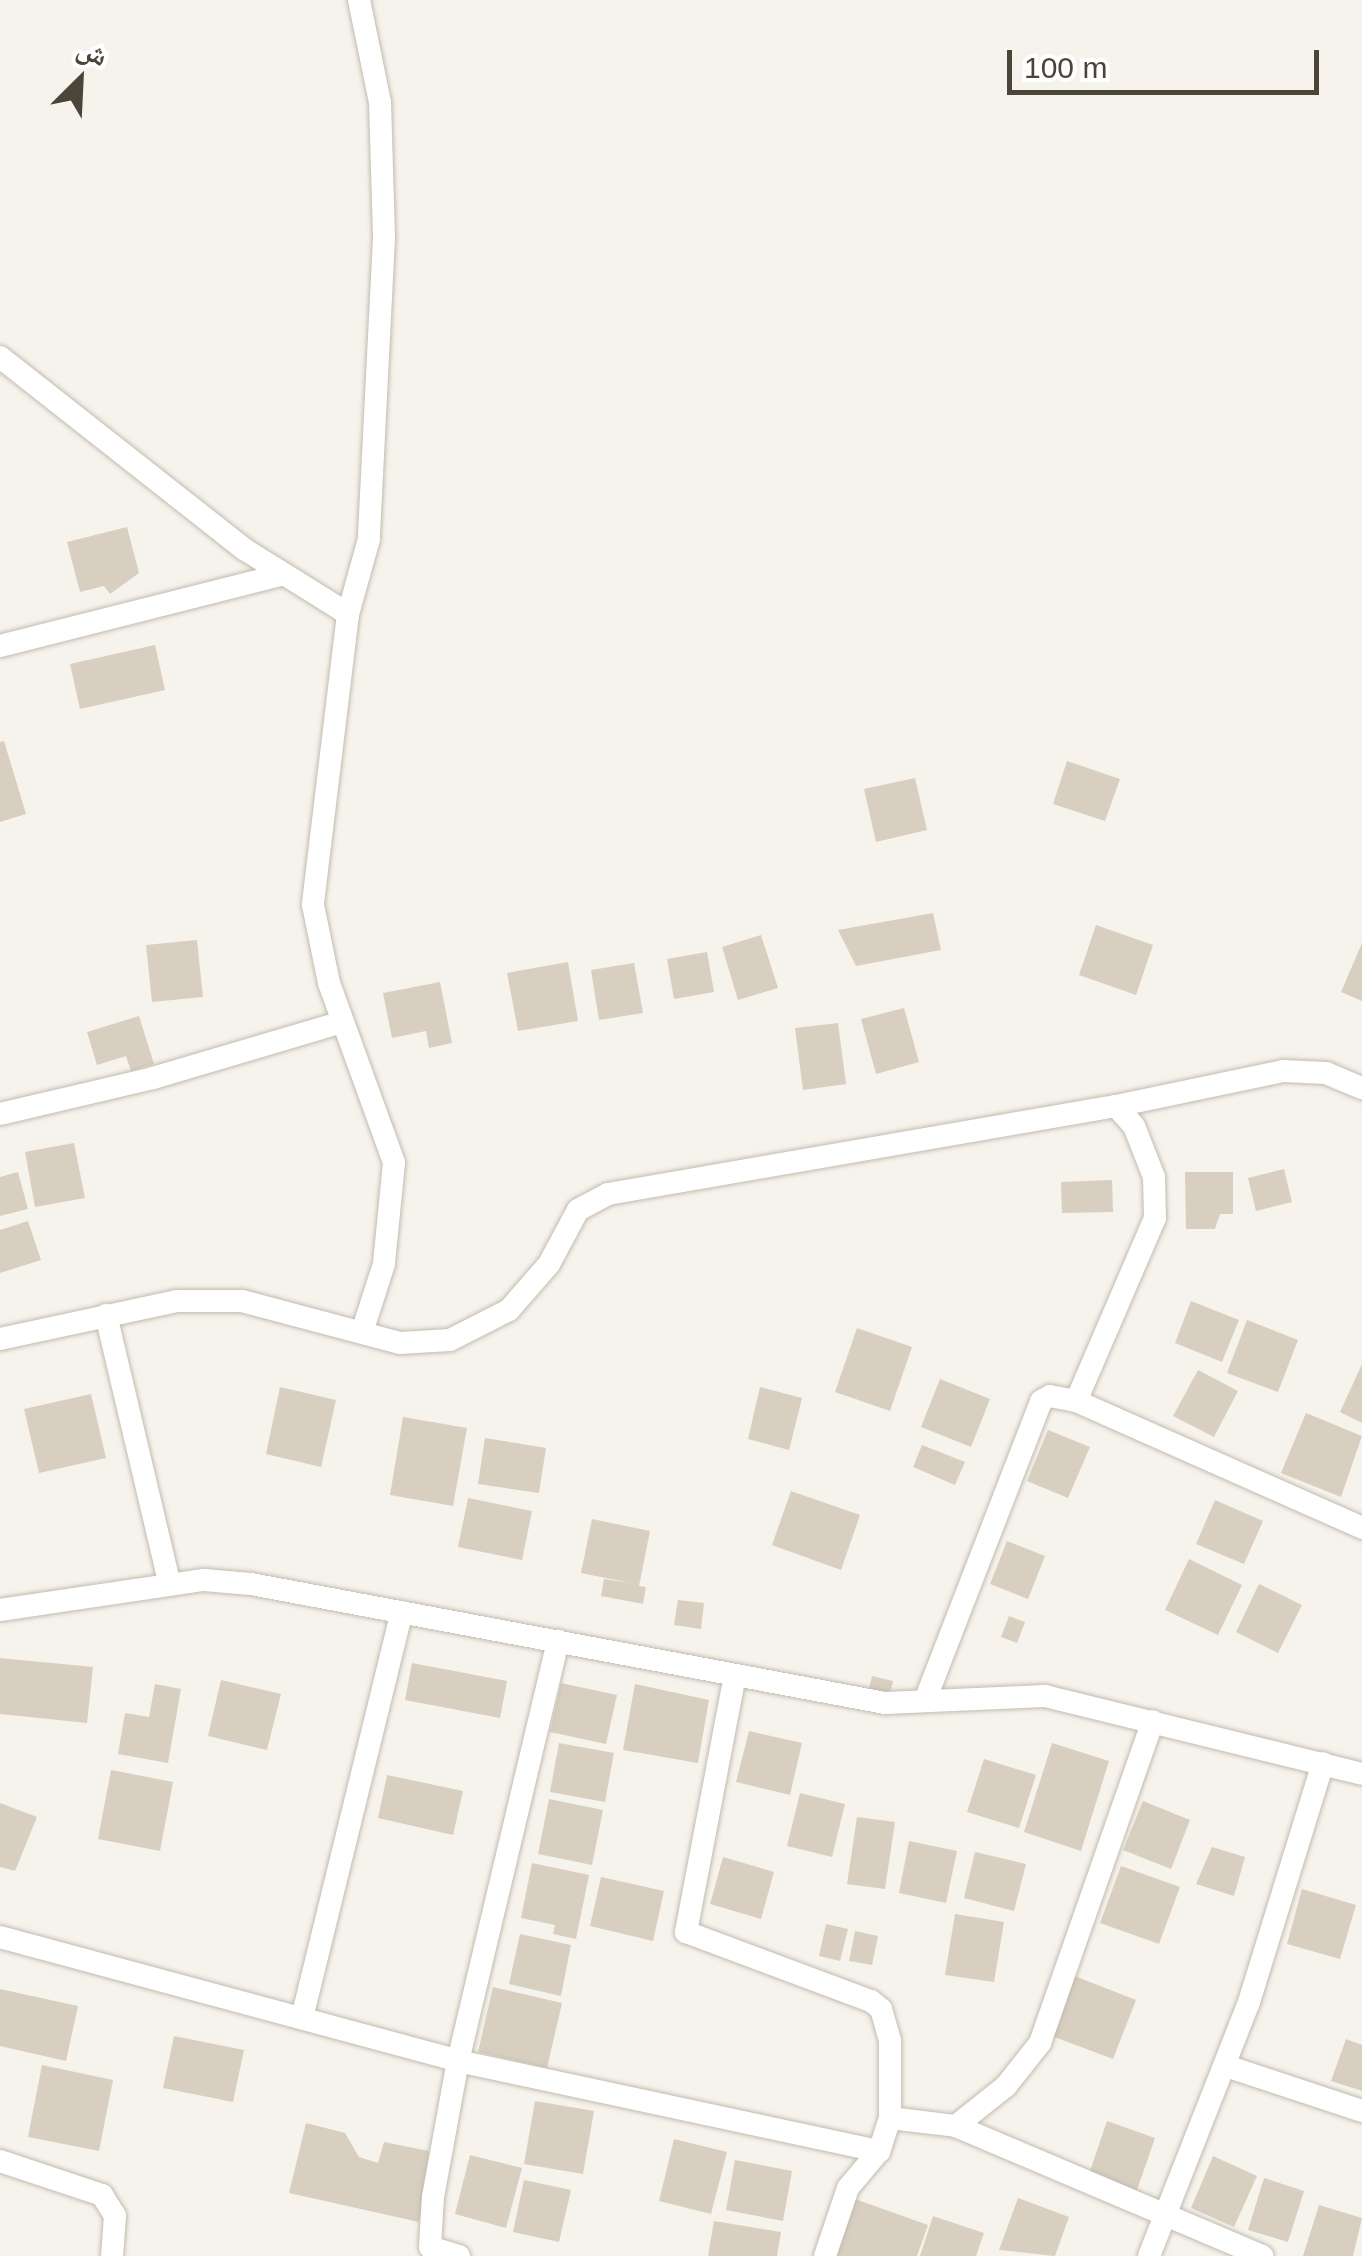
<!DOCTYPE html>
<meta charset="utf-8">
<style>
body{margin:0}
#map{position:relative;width:1362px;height:2256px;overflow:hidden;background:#f6f3ec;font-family:Helvetica,"Noto Naskh Arabic",sans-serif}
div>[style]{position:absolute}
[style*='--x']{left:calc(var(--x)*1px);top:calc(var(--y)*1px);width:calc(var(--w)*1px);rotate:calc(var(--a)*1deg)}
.building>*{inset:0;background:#d8cfc1}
.roads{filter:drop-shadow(0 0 2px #c2bbae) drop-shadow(0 0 2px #c2bbae)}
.minor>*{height:22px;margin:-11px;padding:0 11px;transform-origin:11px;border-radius:11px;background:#fff}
span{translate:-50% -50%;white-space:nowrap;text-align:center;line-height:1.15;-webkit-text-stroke:9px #fff;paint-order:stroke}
.north{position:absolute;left:30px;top:30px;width:100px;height:100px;-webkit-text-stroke:8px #fff;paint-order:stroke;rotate:24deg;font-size:28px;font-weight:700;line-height:40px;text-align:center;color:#4b4439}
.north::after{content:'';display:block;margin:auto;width:35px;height:45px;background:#4b4439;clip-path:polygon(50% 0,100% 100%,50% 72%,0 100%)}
.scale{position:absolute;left:1007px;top:50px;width:312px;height:45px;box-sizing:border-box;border:5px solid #4b4439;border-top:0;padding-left:12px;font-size:30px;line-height:35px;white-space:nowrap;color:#4b4439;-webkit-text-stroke:8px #fff;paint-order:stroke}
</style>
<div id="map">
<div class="building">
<i style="clip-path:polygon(127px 527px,139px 573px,110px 594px,104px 586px,80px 592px,67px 542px)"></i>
<i style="clip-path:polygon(155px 645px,165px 690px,80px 709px,70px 664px)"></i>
<i style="clip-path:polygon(4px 741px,26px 814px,0 822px,0 742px)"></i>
<i style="clip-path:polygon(1067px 761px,1120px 779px,1105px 821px,1053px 804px)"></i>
<i style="clip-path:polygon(915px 778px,927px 830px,876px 842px,864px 789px)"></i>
<i style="clip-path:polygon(933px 913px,941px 950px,856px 966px,838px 930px)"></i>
<i style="clip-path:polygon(1096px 925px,1153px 945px,1136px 995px,1079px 975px)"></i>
<i style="clip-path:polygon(761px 935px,778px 988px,738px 1000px,722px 947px)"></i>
<i style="clip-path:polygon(197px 940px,203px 997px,152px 1002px,146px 945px)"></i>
<i style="clip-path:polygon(1362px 943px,1362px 1001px,1341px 992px)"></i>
<i style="clip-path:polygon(707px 952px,714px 992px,674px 999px,667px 959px)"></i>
<i style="clip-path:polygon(568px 962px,578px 1021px,518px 1031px,507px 973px)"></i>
<i style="clip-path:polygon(634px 963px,643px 1013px,599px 1020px,591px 970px)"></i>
<i style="clip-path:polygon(440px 982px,452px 1043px,429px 1048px,426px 1031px,392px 1038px,383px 993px)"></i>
<i style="clip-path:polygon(904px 1008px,919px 1062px,876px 1074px,861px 1019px)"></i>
<i style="clip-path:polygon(139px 1016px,154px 1064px,131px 1071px,126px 1056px,97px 1065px,87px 1032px)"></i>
<i style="clip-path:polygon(838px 1023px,846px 1084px,803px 1090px,795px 1028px)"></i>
<i style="clip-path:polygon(74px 1143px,85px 1198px,35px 1207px,25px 1152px)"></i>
<i style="clip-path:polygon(1284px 1169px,1292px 1202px,1256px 1211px,1248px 1178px)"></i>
<i style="clip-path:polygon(18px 1172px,28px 1209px,0 1216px,0 1177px)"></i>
<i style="clip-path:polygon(1185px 1172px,1233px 1172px,1233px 1214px,1220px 1214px,1215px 1229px,1186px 1229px)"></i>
<i style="clip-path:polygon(1112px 1180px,1113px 1212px,1062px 1213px,1061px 1182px)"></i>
<i style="clip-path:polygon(28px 1221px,41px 1260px,0 1273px,0 1230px)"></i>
<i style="clip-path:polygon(1191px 1301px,1239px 1320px,1222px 1362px,1175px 1343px)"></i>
<i style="clip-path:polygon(1247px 1320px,1298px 1340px,1278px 1392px,1227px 1373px)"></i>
<i style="clip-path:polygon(857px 1328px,912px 1347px,890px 1411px,835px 1392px)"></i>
<i style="clip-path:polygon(1362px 1364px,1362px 1423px,1340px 1412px)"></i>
<i style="clip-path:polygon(1198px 1370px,1238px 1391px,1214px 1437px,1173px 1416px)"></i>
<i style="clip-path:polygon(940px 1379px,990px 1399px,971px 1447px,921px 1427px)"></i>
<i style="clip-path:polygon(280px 1387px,336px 1400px,321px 1467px,266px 1454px)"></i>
<i style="clip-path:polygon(760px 1387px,802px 1398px,789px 1450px,748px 1439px)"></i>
<i style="clip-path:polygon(91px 1394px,106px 1458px,39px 1473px,24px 1409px)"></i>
<i style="clip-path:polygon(1306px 1413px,1362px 1436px,1341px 1497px,1281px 1473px)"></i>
<i style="clip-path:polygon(403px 1417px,467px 1428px,453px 1506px,390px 1495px)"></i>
<i style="clip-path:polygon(1048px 1430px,1090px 1447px,1068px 1498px,1027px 1481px)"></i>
<i style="clip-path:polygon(485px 1438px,546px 1448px,539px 1493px,478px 1484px)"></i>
<i style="clip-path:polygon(922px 1445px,965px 1462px,955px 1485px,913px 1467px)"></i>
<i style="clip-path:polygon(791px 1491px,860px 1515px,841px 1570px,772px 1545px)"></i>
<i style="clip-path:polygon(468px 1498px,532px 1511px,522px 1560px,458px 1547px)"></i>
<i style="clip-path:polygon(1215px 1500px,1263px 1521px,1244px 1564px,1196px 1544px)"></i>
<i style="clip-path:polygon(592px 1519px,650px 1531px,639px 1586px,646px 1587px,643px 1604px,601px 1596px,604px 1579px,631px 1583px,581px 1573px)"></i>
<i style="clip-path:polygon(1007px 1541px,1045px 1556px,1028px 1599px,990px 1584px)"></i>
<i style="clip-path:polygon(1189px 1559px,1242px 1585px,1218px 1635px,1165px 1610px)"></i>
<i style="clip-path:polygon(1259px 1584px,1302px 1605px,1278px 1653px,1236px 1632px)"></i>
<i style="clip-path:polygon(678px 1600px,704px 1603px,701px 1629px,674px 1625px)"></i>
<i style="clip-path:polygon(1009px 1616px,1025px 1622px,1017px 1643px,1001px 1637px)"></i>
<i style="clip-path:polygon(0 1658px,93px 1667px,87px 1723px,0 1714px)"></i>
<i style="clip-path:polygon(412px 1663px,507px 1681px,500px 1718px,405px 1700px)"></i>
<i style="clip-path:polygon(872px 1676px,893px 1681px,890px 1694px,869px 1689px)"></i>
<i style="clip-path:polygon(221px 1680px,281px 1694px,267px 1750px,208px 1736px)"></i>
<i style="clip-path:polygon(561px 1683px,617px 1695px,606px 1744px,550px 1732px)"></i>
<i style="clip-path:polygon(155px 1684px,181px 1689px,168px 1763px,118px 1754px,125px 1713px,149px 1717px)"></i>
<i style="clip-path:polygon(635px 1684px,709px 1700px,698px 1763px,623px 1750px)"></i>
<i style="clip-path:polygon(749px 1731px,802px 1743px,790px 1795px,736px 1782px)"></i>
<i style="clip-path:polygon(559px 1743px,614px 1753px,605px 1802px,550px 1792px)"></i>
<i style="clip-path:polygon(1052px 1743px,1109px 1761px,1081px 1851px,1024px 1832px)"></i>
<i style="clip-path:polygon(984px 1759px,1036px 1775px,1019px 1828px,967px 1812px)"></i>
<i style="clip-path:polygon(111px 1770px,173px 1782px,160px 1851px,98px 1839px)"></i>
<i style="clip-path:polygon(387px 1775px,463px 1791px,453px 1835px,378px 1818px)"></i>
<i style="clip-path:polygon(800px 1793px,845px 1804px,832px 1857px,787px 1846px)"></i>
<i style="clip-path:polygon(549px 1799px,603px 1810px,592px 1865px,538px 1854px)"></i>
<i style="clip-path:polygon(1143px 1801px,1190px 1820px,1171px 1869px,1123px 1850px)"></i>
<i style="clip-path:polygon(0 1803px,37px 1817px,15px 1871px,0 1867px)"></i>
<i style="clip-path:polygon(857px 1817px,895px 1822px,885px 1889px,847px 1884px)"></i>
<i style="clip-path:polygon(909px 1841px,957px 1851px,946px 1903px,899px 1893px)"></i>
<i style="clip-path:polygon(1212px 1847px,1245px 1857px,1234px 1896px,1196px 1884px)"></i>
<i style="clip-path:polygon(975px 1852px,1026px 1864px,1014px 1911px,964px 1898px)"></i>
<i style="clip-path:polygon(723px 1857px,774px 1872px,761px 1919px,710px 1904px)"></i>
<i style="clip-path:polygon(532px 1863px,589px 1875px,576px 1939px,553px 1934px,555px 1925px,521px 1918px)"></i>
<i style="clip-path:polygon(1121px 1866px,1180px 1887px,1159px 1944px,1100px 1923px)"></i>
<i style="clip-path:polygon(601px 1877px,664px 1891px,653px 1941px,590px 1926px)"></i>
<i style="clip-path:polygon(1302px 1889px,1356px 1905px,1340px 1959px,1287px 1944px)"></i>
<i style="clip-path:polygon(955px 1914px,1004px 1922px,994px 1982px,945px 1975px)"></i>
<i style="clip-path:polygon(826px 1924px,848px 1929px,840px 1961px,819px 1956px)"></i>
<i style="clip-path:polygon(855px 1931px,878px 1936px,872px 1965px,849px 1961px)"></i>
<i style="clip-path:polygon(520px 1934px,571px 1945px,561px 1996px,509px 1984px)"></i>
<i style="clip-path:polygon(1072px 1975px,1136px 2000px,1113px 2059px,1049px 2035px)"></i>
<i style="clip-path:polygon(493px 1987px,562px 2003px,547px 2068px,478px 2052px)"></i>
<i style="clip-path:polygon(0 1989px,78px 2006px,66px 2061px,0 2046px)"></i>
<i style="clip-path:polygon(174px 2036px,244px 2050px,233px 2102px,163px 2088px)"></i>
<i style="clip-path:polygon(1346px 2039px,1362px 2045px,1362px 2091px,1331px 2081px)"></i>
<i style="clip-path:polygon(42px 2065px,113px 2080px,99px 2151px,28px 2137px)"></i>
<i style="clip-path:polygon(535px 2101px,594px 2111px,583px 2174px,524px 2164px)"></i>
<i style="clip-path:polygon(1107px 2121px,1155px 2138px,1135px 2196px,1087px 2180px)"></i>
<i style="clip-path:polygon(306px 2123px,345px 2133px,359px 2157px,378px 2163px,384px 2142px,429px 2151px,419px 2222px,289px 2193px)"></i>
<i style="clip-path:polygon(674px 2139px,727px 2152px,711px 2214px,659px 2201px)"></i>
<i style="clip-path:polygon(470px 2155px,522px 2168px,506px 2228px,455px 2214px)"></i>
<i style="clip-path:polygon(1213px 2156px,1257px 2176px,1234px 2227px,1191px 2208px)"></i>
<i style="clip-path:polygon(735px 2160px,792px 2171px,783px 2221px,726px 2210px)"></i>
<i style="clip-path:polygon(1264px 2178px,1304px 2191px,1288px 2242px,1248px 2230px)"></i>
<i style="clip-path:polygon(524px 2180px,571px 2190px,559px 2242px,513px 2232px)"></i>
<i style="clip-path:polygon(1018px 2198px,1069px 2217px,1055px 2256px,999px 2250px)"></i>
<i style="clip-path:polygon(855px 2199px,928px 2225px,917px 2256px,835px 2256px)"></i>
<i style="clip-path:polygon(1319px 2205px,1362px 2218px,1353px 2256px,1303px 2256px)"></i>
<i style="clip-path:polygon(933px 2216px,984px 2233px,976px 2256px,920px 2256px)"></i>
<i style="clip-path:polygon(714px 2221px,781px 2232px,777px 2256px,708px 2256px)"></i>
</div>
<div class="roads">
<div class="minor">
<i style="--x:359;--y:0;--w:104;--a:78.4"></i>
<i style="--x:380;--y:102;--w:136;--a:88.3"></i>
<i style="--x:384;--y:238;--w:301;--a:92.9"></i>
<i style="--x:369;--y:539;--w:78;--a:105.6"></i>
<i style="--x:348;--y:614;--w:293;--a:96.9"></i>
<i style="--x:313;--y:905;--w:80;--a:78.4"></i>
<i style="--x:329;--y:983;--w:191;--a:70.1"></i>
<i style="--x:394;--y:1163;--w:101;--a:95.7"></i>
<i style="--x:384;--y:1264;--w:71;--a:107.9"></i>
<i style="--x:0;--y:357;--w:310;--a:38.2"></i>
<i style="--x:244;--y:549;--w:123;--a:32"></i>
<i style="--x:0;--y:646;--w:293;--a:-14.2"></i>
<i style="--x:1116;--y:1106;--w:171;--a:-11.8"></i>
<i style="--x:1283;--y:1071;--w:43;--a:2.7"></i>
<i style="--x:1326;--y:1073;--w:39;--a:23"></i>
<i style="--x:0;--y:1114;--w:157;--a:-13.2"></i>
<i style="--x:153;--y:1078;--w:197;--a:-16.5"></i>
<i style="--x:106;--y:1315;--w:277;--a:76.7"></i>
<i style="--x:0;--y:1339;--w:181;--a:-12.1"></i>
<i style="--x:177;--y:1301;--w:65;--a:0"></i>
<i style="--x:242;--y:1301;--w:163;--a:14.9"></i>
<i style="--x:400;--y:1343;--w:50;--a:-3.4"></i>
<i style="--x:450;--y:1340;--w:66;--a:-27"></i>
<i style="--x:509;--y:1310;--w:61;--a:-49"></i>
<i style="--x:549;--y:1264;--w:61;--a:-61.8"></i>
<i style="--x:578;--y:1210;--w:34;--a:-28"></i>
<i style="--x:608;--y:1194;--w:516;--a:-9.83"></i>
<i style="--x:1116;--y:1106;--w:27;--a:48"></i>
<i style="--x:1134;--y:1126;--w:55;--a:68.6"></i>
<i style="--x:1154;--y:1177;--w:41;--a:88.6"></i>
<i style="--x:1155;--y:1218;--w:199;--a:113.3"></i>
<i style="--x:0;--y:1610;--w:206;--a:-8.4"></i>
<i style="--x:204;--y:1580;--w:47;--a:4.9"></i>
<i style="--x:251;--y:1584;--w:645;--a:10.63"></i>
<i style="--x:885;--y:1703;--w:160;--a:-2.5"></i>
<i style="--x:1045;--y:1696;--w:326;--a:13.8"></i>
<i style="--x:735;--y:1675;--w:262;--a:100.8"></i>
<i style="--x:686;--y:1932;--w:197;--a:20.5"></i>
<i style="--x:871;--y:2001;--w:13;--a:39"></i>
<i style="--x:881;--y:2009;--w:33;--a:74"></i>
<i style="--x:890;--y:2041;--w:77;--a:90"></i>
<i style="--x:890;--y:2118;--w:35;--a:108"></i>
<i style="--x:879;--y:2151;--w:48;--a:130"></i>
<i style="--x:848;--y:2188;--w:72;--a:108.7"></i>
<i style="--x:926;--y:1698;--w:318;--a:-68.8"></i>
<i style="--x:1041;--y:1401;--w:10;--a:-29"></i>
<i style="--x:1050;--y:1396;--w:26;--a:11"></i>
<i style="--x:1076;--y:1401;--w:313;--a:23.9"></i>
<i style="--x:0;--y:1937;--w:474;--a:15.1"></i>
<i style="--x:458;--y:2061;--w:431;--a:12.1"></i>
<i style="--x:302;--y:2018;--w:418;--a:-76.2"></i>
<i style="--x:1226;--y:2066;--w:143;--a:18.3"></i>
<i style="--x:890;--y:2118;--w:66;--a:6.9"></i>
<i style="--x:956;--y:2126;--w:64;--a:-38.7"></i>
<i style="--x:1006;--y:2086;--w:55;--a:-51.7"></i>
<i style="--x:1040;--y:2043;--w:341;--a:-70.7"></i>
<i style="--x:956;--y:2126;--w:333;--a:23"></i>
<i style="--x:0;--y:2161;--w:108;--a:18.4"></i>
<i style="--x:102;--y:2195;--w:25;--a:58"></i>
<i style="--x:115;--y:2216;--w:40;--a:94.3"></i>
<i style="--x:459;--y:2256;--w:30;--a:-163"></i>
<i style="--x:430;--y:2247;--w:50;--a:-86.6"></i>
<i style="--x:433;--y:2197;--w:138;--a:-79.6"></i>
<i style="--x:458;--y:2061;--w:432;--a:-76.6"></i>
<i style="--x:1149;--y:2256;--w:273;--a:-68.5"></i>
<i style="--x:1249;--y:2002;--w:250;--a:-72.8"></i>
</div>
</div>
<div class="north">ش</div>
<div class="scale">100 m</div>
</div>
